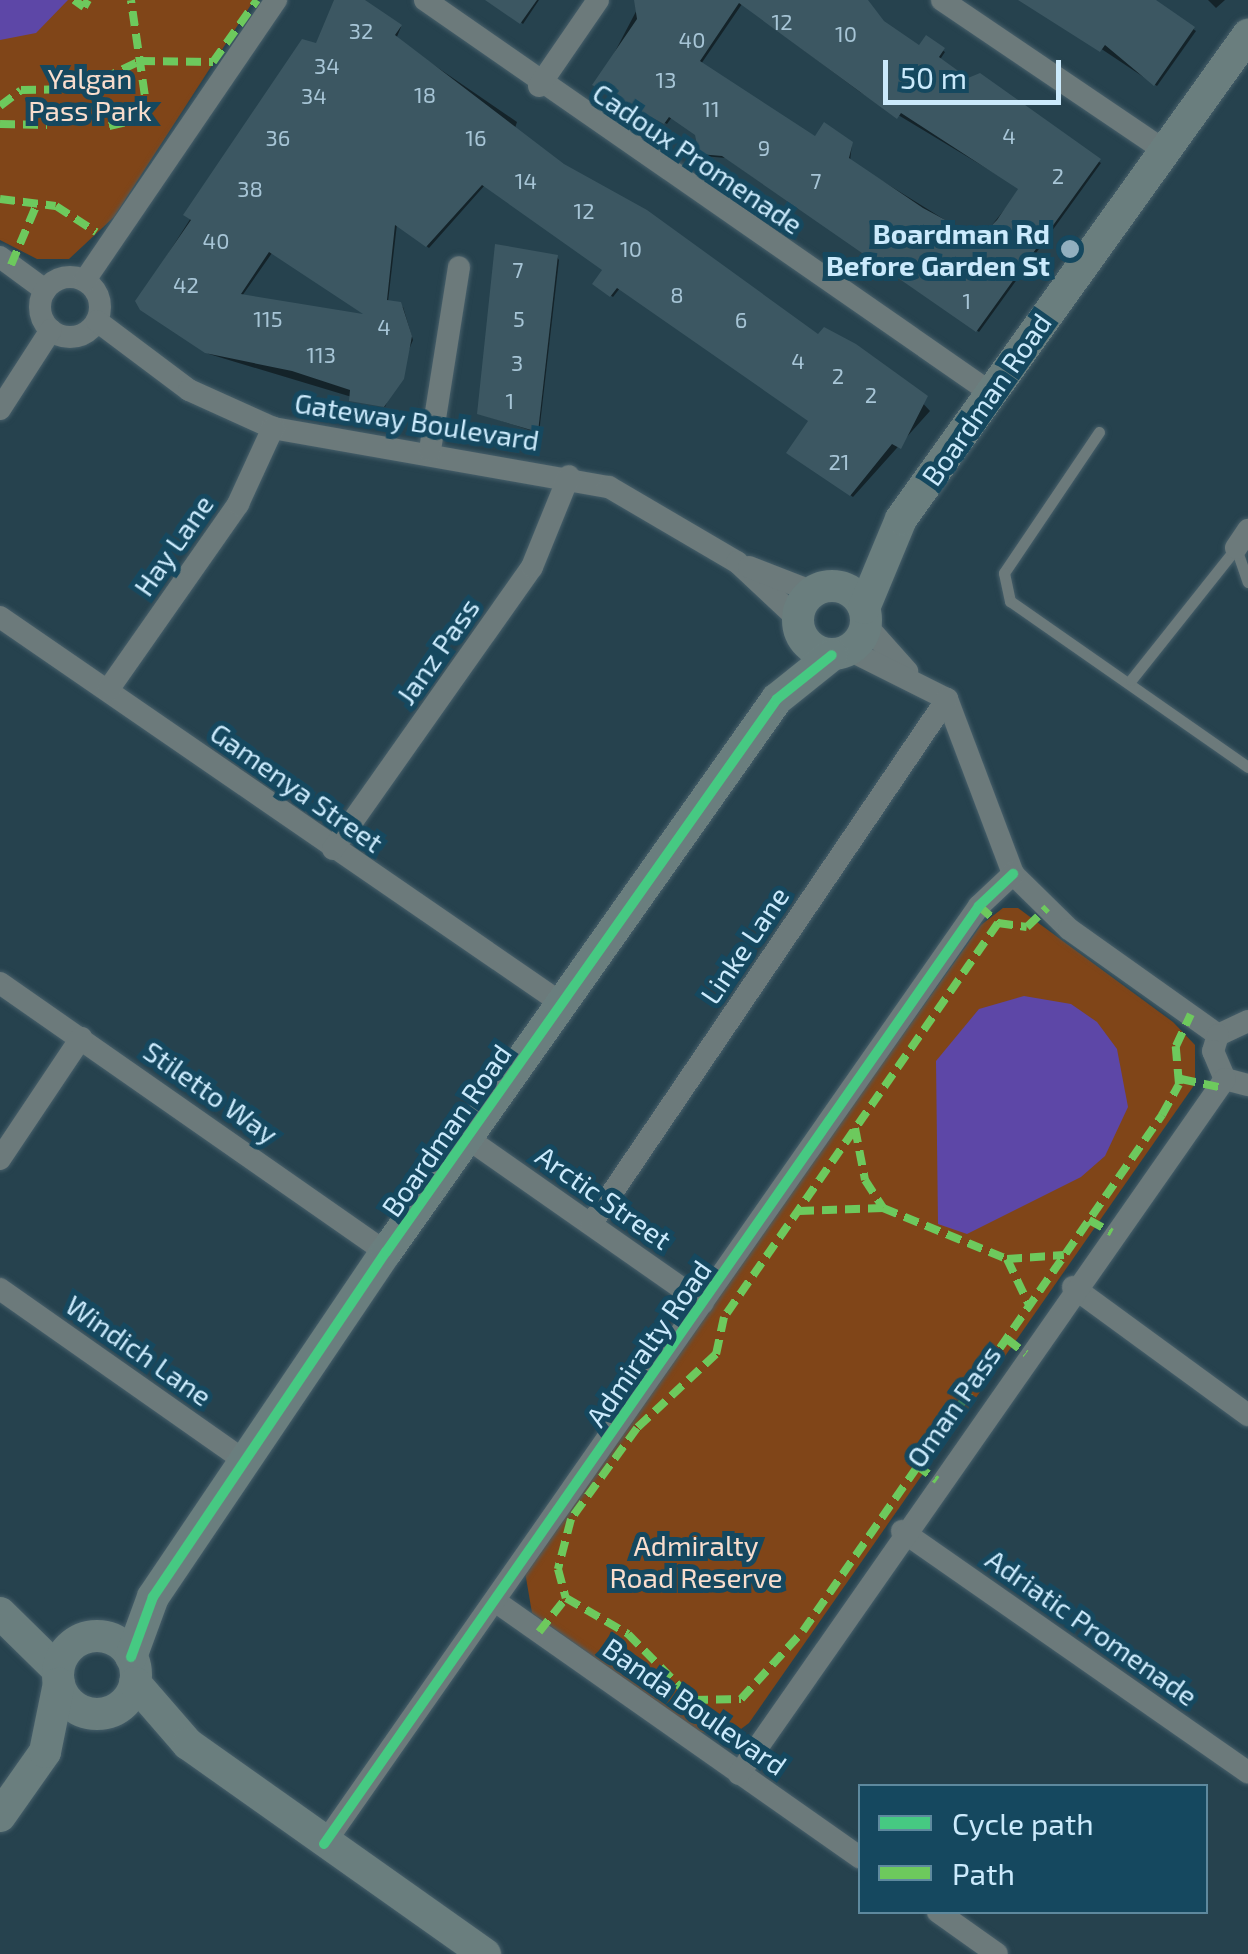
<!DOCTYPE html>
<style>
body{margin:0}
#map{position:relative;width:1248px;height:1954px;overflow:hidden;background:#26424e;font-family:"Exo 2",sans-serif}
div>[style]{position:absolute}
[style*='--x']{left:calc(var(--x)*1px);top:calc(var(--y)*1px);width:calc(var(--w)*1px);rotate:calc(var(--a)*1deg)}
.green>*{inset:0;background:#804518}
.water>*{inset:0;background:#5d47a7}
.shadow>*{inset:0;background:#0007}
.building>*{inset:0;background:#3c5762}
.roads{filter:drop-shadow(0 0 2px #475f6a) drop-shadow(0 0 2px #475f6a)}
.lane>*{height:11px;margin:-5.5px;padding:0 5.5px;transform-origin:5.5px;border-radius:5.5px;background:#6c7a7b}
.street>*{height:22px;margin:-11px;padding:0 11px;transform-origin:11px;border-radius:11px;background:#6c7a7b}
.street>.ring{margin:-11px;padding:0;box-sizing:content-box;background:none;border:22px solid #6c7a7b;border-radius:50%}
.secondary>*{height:32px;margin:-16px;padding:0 16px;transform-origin:16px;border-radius:16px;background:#6a7e7e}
.secondary>.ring{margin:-16px;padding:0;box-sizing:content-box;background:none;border:32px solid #6a7e7e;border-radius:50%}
.quiet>*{height:8px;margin-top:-4px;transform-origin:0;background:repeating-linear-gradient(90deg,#6dc95d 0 15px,transparent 0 23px)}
.cycleway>*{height:10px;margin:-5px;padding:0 5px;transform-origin:5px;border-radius:5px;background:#46c982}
.dots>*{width:28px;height:28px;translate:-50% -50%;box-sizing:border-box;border:5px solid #15485f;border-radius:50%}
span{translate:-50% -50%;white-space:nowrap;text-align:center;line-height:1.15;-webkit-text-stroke:10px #15485f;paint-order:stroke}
.number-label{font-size:22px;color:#a7c5d6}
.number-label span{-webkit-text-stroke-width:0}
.park-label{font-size:28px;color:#f9ddcd}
.street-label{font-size:28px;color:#cbeafc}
.poi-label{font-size:28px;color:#cbeafc;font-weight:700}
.right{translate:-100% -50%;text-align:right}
.legend{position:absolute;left:858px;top:1784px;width:350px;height:130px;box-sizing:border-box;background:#15485f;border:2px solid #5e899e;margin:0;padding:12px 18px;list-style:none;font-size:30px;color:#cbeafc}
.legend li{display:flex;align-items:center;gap:20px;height:50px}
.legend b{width:50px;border:2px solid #5e899e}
.scale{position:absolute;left:883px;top:60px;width:178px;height:45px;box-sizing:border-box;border:5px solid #cbeafc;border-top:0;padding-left:12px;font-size:30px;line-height:35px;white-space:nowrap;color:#cbeafc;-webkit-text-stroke:8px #15485f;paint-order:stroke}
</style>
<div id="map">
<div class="green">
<i style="clip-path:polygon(0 0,254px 0,114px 217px,69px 259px,37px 259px,0 240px)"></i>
<i style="clip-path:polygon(1003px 908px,1018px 908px,1173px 1022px,1195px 1045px,1195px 1084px,749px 1723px,733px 1735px,699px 1732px,532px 1613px,524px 1566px,981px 925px)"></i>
</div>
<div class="water">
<i style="clip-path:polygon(0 0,68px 0,36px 33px,0 40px)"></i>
<i style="clip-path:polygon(1024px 996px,1071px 1004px,1097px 1022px,1117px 1049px,1128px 1107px,1105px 1156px,1081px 1177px,967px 1234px,938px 1224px,936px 1061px,979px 1009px)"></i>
</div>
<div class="shadow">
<i style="clip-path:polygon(evenodd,337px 0,361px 0,401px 27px,396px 39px,517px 122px,514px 131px,819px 338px,894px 372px,930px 411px,853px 497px,791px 454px,811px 421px,620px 288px,613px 297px,597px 286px,605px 270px,485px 185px,429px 248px,397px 224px,388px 302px,403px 307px,413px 340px,385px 407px,209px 354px,138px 301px,303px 42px,317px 45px,337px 0,272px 253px,371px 318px,242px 296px,272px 253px)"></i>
<i style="clip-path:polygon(494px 0,539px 0,523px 24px)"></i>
<i style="clip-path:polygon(evenodd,642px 0,862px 0,885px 25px,920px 48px,926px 39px,945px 52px,939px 61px,1101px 163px,979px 332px,726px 158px,703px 156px,698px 135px,672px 117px,667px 124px,597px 86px,642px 0,742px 4px,860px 92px,1021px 189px,979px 241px,850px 161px,852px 144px,816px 139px,701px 64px,742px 4px)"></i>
<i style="clip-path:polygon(1028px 0,1152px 0,1196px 31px,1157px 86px)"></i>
<i style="clip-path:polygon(1208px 0,1225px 0,1216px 8px)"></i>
<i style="clip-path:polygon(557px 257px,559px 260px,539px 433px,480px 414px)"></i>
</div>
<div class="building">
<i style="clip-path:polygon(evenodd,334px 0,365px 0,402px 25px,395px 35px,564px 164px,647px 210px,818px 334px,824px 327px,856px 344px,928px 396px,901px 449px,892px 444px,850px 496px,786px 453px,808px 421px,617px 288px,610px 297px,592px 284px,602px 270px,482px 185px,426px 247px,395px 225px,387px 300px,401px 302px,412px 336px,404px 379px,384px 407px,349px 401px,350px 390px,292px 371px,205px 353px,140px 310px,135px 301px,191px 220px,183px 215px,302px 39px,316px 43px,334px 0,269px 252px,363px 314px,241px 294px,269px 252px)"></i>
<i style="clip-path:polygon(485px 0,537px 0,520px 24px)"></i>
<i style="clip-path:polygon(evenodd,634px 0,868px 0,884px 21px,919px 45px,926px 35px,945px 48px,939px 57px,968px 78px,980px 73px,1101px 159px,976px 332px,722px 156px,699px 154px,695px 135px,669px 117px,664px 124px,592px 85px,637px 19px,634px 0,739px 3px,897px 119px,901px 113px,1018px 189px,997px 220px,979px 238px,923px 208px,849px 158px,853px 142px,824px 122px,815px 136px,700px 61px,739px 3px)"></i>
<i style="clip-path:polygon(1018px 0,1156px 0,1195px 27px,1154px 86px,1105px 45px,1100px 52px)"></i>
<i style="clip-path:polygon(495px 244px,558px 255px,538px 432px,477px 414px)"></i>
</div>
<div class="roads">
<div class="lane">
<i style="--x:1099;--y:432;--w:170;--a:124"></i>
<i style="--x:1004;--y:573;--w:29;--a:78"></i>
<i style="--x:1010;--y:601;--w:290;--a:34.9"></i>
<i style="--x:1131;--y:680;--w:169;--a:-51.5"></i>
<i style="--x:1236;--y:548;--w:36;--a:71"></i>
</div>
<div class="street">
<i style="--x:425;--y:0;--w:689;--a:34.77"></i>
<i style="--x:942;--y:0;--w:264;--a:34.1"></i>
<i style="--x:539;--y:86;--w:104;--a:-55.5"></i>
<i style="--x:0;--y:257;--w:56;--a:36.3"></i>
<i class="ring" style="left:40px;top:277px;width:38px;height:38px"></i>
<i style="--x:85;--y:280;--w:339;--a:-55.7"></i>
<i style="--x:97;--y:321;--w:115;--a:36.9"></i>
<i style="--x:189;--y:390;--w:92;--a:24.3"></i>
<i style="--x:273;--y:428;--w:341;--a:10"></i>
<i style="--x:609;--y:487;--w:148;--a:30.4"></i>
<i style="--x:737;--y:562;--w:83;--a:43.1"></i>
<i style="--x:0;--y:409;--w:94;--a:-57.2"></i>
<i style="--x:430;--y:450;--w:185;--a:-81"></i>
<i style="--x:1236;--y:548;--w:22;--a:-56"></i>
<i style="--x:749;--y:567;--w:69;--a:21.3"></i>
<i style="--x:0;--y:617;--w:681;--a:34.53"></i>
<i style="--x:866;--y:625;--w:62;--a:48.3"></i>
<i style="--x:849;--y:650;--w:110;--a:26.6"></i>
<i style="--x:947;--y:699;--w:187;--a:69.3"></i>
<i style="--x:1013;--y:874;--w:78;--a:44.5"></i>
<i style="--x:1069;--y:929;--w:183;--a:35.4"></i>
<i style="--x:108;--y:690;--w:227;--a:-55"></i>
<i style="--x:238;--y:504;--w:84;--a:-65.3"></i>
<i style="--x:333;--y:849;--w:345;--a:-54.8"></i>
<i style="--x:532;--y:567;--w:98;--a:-67.9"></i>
<i style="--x:0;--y:983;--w:470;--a:34.9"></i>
<i style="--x:1248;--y:1021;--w:33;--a:155"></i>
<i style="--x:1218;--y:1035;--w:17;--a:107"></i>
<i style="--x:1213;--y:1051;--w:30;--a:67"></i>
<i style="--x:1225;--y:1079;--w:24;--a:15"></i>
<i style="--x:470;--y:1140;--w:284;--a:35"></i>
<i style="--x:0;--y:1159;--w:146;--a:-56.2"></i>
<i style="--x:591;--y:1224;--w:634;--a:-55.86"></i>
<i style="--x:1073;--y:1287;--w:217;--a:36.2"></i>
<i style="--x:0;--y:1289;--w:297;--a:35.1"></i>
<i style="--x:902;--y:1531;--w:422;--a:34.9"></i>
<i style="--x:495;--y:1601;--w:446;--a:35.1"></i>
<i style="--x:739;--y:1774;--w:848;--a:-55.04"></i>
<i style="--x:324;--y:1844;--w:1144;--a:-55.07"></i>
<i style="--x:979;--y:906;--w:47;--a:-43.3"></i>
<i style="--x:938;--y:1912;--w:72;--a:35.4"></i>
</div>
<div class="secondary">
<i class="ring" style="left:798px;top:586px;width:36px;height:36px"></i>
<i style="--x:864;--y:608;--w:96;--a:-67.4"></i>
<i style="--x:901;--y:519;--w:596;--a:-54.36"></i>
<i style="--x:0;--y:1613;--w:81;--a:44.5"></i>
<i class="ring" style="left:58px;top:1636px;width:46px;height:46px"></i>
<i style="--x:131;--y:1657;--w:64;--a:-69.9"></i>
<i style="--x:153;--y:1597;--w:416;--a:-56"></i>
<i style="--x:386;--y:1252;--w:677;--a:-54.74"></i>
<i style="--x:777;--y:699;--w:70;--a:-38.7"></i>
<i style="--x:135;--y:1683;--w:81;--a:49"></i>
<i style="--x:188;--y:1744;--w:364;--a:35.3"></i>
<i style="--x:0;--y:1816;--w:78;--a:-54.9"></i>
<i style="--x:45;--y:1752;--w:70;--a:-78.5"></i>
</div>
</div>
<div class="quiet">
<i style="--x:74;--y:0;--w:12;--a:35"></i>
<i style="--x:84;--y:7;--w:8;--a:-60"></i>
<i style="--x:0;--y:106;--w:26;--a:-37"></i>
<i style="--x:21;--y:90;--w:60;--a:-1"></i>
<i style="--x:81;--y:89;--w:65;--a:-25.4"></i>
<i style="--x:140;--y:61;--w:73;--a:0.8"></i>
<i style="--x:213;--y:62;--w:76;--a:-54.6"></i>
<i style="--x:0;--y:124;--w:47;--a:1.2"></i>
<i style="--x:109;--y:126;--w:40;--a:-13"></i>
<i style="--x:148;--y:117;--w:118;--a:-98.3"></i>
<i style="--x:0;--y:199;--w:56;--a:7.1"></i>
<i style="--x:56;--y:206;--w:48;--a:33"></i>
<i style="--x:11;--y:265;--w:64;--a:-67"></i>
<i style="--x:979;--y:906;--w:25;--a:42"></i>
<i style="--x:998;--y:923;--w:480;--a:124.8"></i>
<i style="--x:724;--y:1317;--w:38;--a:102"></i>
<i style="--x:716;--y:1354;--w:108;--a:136.9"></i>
<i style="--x:637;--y:1428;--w:112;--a:126"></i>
<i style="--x:571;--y:1519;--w:52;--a:104.6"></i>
<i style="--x:558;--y:1569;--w:30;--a:75"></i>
<i style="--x:566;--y:1598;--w:72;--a:30.1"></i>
<i style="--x:628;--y:1634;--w:93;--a:45.4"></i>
<i style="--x:693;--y:1700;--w:48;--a:-1.2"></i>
<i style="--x:741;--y:1699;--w:92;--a:-47.6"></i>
<i style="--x:803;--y:1631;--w:629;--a:-55.17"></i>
<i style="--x:1162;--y:1115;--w:35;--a:-61"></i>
<i style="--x:1179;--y:1084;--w:38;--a:-95"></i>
<i style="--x:1176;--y:1046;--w:35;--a:-65"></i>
<i style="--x:998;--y:923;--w:29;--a:8"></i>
<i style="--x:1027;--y:927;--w:28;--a:-44"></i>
<i style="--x:1181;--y:1079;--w:39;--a:12"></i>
<i style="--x:855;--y:1128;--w:53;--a:79.1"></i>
<i style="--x:865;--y:1180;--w:33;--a:57"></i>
<i style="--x:799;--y:1211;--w:84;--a:-2"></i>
<i style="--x:883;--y:1208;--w:134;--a:22.4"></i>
<i style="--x:1007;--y:1259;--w:51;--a:64.4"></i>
<i style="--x:1089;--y:1220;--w:26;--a:29"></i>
<i style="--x:1007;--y:1259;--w:57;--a:-4"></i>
<i style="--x:1007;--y:1339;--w:24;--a:38"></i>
<i style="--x:916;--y:1465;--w:26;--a:36"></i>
<i style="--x:539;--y:1632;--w:43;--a:-51.5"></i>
</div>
<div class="cycleway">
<i style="--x:131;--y:1657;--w:64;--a:-69.9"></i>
<i style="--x:153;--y:1597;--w:416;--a:-56"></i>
<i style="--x:386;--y:1252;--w:677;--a:-54.74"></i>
<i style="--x:777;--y:699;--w:70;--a:-38.7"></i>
<i style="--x:324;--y:1844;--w:1144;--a:-55.07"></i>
<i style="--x:979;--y:906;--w:47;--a:-43.3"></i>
</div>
<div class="dots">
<i style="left:1070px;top:249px;background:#91afbf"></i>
</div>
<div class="number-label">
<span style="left:782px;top:22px">12</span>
<span style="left:361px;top:31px">32</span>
<span style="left:846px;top:34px">10</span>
<span style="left:692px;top:40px">40</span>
<span style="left:327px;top:66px">34</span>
<span style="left:666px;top:80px">13</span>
<span style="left:425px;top:95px">18</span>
<span style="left:314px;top:96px">34</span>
<span style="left:711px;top:109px">11</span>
<span style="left:1009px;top:136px">4</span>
<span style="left:278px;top:138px">36</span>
<span style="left:476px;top:138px">16</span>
<span style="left:764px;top:148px">9</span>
<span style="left:1058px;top:176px">2</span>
<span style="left:526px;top:181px">14</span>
<span style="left:816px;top:181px">7</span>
<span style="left:250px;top:189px">38</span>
<span style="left:584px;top:211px">12</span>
<span style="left:216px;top:241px">40</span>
<span style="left:631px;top:249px">10</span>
<span style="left:518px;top:270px">7</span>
<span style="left:186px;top:285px">42</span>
<span style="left:677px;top:295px">8</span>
<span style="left:967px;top:301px">1</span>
<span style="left:268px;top:319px">115</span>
<span style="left:519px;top:319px">5</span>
<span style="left:741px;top:320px">6</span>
<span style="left:384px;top:327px">4</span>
<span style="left:321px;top:355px">113</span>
<span style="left:798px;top:361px">4</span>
<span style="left:517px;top:363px">3</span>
<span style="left:838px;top:376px">2</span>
<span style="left:871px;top:395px">2</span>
<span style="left:510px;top:401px">1</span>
<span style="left:839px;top:462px">21</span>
</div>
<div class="park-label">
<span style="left:90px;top:94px">Yalgan<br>Pass Park</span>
<span style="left:696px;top:1561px">Admiralty<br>Road Reserve</span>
</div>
<div class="street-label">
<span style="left:698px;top:158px;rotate:34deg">Cadoux Promenade</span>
<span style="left:986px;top:399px;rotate:-55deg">Boardman Road</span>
<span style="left:417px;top:421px;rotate:9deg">Gateway Boulevard</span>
<span style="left:173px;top:545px;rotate:-55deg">Hay Lane</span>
<span style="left:437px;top:651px;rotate:-55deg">Janz Pass</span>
<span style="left:297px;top:787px;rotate:35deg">Gamenya Street</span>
<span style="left:744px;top:945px;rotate:-56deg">Linke Lane</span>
<span style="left:211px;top:1092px;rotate:35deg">Stiletto Way</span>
<span style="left:446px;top:1130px;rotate:-55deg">Boardman Road</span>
<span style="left:604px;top:1197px;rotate:35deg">Arctic Street</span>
<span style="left:648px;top:1343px;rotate:-55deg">Admiralty Road</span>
<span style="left:139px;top:1350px;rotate:35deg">Windich Lane</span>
<span style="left:953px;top:1406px;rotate:-55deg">Oman Pass</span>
<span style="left:1092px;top:1627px;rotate:35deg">Adriatic Promenade</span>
<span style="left:695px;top:1706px;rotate:35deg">Banda Boulevard</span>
</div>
<div class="poi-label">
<span class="right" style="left:1050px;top:249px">Boardman Rd<br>Before Garden St</span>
</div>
<ul class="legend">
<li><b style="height:12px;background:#46c982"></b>Cycle path</li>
<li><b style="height:12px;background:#6dc95d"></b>Path</li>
</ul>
<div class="scale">50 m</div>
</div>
